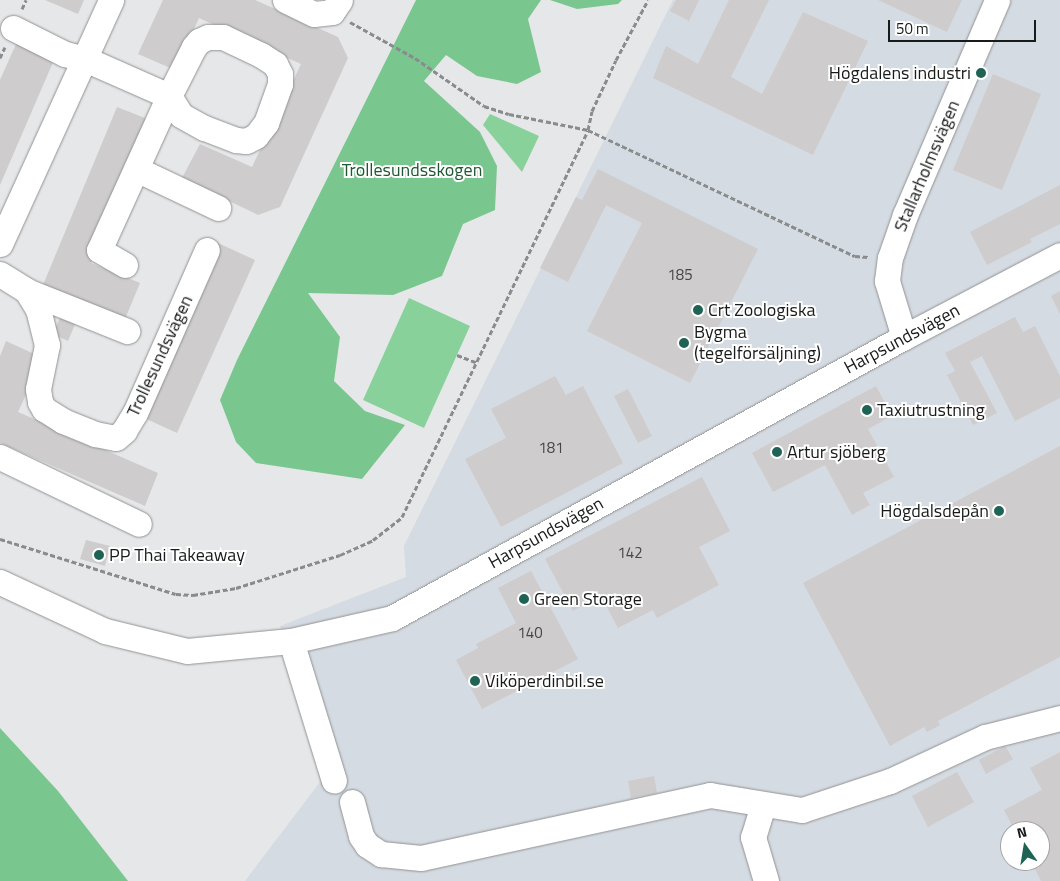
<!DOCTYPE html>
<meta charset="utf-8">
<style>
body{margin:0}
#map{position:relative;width:1060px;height:881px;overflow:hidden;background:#e6e7e9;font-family:"Titillium Web",sans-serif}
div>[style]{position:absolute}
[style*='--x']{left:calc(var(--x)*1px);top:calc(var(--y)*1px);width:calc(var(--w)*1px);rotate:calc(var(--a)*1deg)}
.built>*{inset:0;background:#d5dbe2}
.green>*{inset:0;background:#89d19b}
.forest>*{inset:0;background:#79c78f}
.building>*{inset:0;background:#cecccc}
.path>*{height:3px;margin-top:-1.5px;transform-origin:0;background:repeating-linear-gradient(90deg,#8a8b8c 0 5px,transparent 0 7.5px)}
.roads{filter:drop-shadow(0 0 1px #919293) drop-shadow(0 0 1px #919293)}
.minor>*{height:25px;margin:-12.5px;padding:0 12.5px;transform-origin:12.5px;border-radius:12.5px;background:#fff}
.dots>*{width:14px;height:14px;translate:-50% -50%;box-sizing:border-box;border:2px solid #fff;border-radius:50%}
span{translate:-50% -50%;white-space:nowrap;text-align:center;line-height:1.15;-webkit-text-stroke:4px #fff;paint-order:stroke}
.number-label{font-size:15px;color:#464646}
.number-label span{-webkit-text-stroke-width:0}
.poi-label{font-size:18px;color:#191a1a}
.right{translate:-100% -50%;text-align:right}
.left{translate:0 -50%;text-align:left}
.street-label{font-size:18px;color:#191a1a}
.park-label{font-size:18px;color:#1f5732}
.north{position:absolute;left:1000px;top:821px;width:50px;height:50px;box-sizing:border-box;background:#fff;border:1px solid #a3a3a3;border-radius:50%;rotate:347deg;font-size:14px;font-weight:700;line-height:20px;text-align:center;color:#191a1a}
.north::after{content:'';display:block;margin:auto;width:18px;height:22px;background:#1f6355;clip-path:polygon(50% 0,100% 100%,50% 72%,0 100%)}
.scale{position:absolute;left:888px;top:20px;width:148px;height:22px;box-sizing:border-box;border:2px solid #191a1a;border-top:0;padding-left:6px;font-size:15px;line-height:18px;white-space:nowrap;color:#191a1a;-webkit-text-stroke:4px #fff;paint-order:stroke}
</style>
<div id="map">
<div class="built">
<i style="clip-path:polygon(evenodd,673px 0,1060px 0,1060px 881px,245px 881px,323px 778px,280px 626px,406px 577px,404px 546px,673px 0,1010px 831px,1040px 831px,1040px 861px,1010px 861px,1010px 831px)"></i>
</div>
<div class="green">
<i style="clip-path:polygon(490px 114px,539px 136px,522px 172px,483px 125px)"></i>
<i style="clip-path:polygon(409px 298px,470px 326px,424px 428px,363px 400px)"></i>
</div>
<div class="forest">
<i style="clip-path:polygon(416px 0,541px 0,528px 19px,541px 72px,517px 84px,477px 76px,446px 55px,424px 81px,480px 132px,497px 166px,495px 210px,463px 224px,442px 276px,393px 295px,308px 293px,340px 337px,334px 381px,365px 411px,405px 425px,362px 479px,256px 463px,236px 442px,220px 400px,237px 360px)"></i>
<i style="clip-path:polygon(550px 0,622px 0,618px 4px,577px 9px)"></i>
<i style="clip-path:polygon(0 728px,58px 791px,128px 881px,0 881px)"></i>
</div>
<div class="building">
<i style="clip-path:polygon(45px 0,84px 0,78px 14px)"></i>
<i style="clip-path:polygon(163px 0,255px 0,338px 37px,348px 58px,280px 207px,258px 215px,182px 178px,200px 144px,252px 167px,301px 64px,199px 18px,175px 70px,138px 54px)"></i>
<i style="clip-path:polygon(676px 0,699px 0,689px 21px,670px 11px)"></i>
<i style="clip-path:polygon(729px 0,769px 0,731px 77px,762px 94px,803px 12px,868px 41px,813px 155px,653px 78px,666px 46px,698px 64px)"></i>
<i style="clip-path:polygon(878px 0,962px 0,947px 32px)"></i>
<i style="clip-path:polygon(16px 44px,54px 60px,0 185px,0 80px)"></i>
<i style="clip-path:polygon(993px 74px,1041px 94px,1002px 190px,953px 170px)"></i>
<i style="clip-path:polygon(117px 107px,150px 120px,91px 263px,140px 283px,125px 319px,43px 285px)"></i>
<i style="clip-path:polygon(598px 169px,758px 249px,690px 383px,587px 331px,642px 223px,606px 205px,568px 282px,540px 268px,576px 197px,582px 200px)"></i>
<i style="clip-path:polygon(1060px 185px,1060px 224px,1030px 239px,1032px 242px,987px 265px,970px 232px)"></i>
<i style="clip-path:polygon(218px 243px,255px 260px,177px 433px,140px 416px)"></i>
<i style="clip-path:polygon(1060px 291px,1060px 314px,1051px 296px)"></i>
<i style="clip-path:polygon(63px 310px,78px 317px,68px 341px,53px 334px)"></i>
<i style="clip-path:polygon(1015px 317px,1023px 332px,1035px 326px,1060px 376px,1060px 398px,1015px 421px,982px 356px,970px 362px,997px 413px,973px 425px,947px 375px,955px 371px,945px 353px)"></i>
<i style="clip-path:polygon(6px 341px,43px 358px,18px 412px,158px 473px,145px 506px,0 443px,0 356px)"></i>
<i style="clip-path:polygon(555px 376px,566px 395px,583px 386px,623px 463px,501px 527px,465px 459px,506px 438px,491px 409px)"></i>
<i style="clip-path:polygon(876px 386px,892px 416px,868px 429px,894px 477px,863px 493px,870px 505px,852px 515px,825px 465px,773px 492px,752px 453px)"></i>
<i style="clip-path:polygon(628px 389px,652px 436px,638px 443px,614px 396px)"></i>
<i style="clip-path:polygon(1060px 446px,1060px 657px,938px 721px,940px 725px,927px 732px,924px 727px,890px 746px,803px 583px)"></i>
<i style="clip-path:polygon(702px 477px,730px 531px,699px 547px,719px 585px,657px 618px,653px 610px,618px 628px,601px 596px,573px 611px,545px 559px)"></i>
<i style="clip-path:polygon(86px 540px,110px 546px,105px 566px,80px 559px)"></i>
<i style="clip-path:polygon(531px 571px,578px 659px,482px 709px,456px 660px,478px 648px,476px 644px,516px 623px,498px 588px)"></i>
<i style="clip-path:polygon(1005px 746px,1013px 759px,986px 774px,979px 760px)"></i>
<i style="clip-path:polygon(1060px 752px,1060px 881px,1041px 881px,1031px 861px,1040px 861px,1040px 831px,1015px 831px,1004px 810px,1042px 790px,1030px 768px)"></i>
<i style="clip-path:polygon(957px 772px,974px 802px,928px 827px,912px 796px)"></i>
<i style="clip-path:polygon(654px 776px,657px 793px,631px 798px,628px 781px)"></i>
</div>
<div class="path">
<i style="--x:22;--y:9;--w:10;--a:-66"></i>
<i style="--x:350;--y:22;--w:74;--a:29"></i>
<i style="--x:415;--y:58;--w:84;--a:34.8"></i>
<i style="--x:484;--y:106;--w:26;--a:18"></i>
<i style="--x:509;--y:114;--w:81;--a:11.4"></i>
<i style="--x:588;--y:130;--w:295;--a:25.3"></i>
<i style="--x:855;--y:256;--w:13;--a:4"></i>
<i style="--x:0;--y:58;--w:12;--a:-66"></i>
<i style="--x:457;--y:355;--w:22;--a:21"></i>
<i style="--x:0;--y:539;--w:184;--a:17.4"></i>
<i style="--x:176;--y:594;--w:17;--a:3"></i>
<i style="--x:193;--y:595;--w:44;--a:-9.2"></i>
<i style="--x:236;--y:588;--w:109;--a:-17.6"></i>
<i style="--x:340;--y:555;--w:36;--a:-24"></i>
<i style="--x:373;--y:540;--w:37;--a:-38"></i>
<i style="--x:402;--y:517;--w:429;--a:-64.3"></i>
<i style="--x:588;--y:130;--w:19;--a:-78"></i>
<i style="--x:592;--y:111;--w:56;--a:-64.8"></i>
<i style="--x:616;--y:60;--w:68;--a:-61.9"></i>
</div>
<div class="roads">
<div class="minor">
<i style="--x:285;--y:0;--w:32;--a:26"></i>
<i style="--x:314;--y:14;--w:18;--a:-6"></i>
<i style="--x:332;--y:12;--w:14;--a:-56"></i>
<i style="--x:13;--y:28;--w:58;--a:26.6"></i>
<i style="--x:65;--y:54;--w:21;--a:14"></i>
<i style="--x:85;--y:59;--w:92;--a:23.8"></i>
<i style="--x:169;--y:96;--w:55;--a:-63"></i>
<i style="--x:194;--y:47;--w:8;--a:-50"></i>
<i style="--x:199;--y:41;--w:10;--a:-24"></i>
<i style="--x:208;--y:37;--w:15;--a:0"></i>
<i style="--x:223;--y:37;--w:42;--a:25.3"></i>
<i style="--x:261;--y:55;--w:17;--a:33"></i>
<i style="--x:275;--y:64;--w:11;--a:63"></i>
<i style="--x:280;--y:74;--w:10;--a:90"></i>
<i style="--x:280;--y:84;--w:41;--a:109.7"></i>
<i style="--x:266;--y:123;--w:16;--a:128"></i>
<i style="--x:256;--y:136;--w:11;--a:153"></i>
<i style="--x:246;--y:141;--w:10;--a:-174"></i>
<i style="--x:236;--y:140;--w:34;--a:-159"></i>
<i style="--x:204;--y:128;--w:26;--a:-151"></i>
<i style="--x:181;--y:115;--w:22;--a:-122"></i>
<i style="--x:169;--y:96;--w:169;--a:114.4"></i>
<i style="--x:99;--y:250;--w:30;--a:30"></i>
<i style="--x:136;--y:169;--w:91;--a:25.4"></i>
<i style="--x:0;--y:244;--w:268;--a:-65.5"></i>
<i style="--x:0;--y:274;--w:32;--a:32"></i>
<i style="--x:27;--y:291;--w:108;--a:21.8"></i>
<i style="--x:27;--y:291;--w:21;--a:59"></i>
<i style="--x:38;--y:309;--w:37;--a:76"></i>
<i style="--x:47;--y:345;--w:45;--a:101.6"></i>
<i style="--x:38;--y:389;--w:13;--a:81"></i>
<i style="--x:40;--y:402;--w:8;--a:60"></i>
<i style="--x:44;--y:409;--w:22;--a:32"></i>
<i style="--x:63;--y:421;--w:35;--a:22"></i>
<i style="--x:95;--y:434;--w:21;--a:11"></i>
<i style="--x:116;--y:438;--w:11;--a:-41"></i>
<i style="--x:124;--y:431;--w:21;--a:-59"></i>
<i style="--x:135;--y:413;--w:178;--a:-66.2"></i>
<i style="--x:904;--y:337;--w:59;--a:-106.9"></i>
<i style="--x:887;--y:281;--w:23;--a:-83"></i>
<i style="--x:890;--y:258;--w:46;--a:-70.8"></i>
<i style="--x:905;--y:215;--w:234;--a:-66.8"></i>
<i style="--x:0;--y:457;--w:154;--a:25.7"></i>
<i style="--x:0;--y:582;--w:116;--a:25"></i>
<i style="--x:105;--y:631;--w:84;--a:13.7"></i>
<i style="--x:187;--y:651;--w:104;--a:-5.5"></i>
<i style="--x:291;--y:641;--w:104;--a:-12.8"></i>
<i style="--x:392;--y:618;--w:584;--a:-28.76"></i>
<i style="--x:904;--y:337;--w:176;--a:-27.7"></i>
<i style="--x:291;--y:641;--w:146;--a:72.9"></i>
<i style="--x:352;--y:802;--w:35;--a:75"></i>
<i style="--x:361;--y:836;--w:11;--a:56"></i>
<i style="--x:367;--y:845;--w:17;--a:33"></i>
<i style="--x:381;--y:854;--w:40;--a:5.7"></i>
<i style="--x:421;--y:858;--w:296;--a:-12.3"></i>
<i style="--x:710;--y:795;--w:93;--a:9.3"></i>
<i style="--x:802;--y:810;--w:93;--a:-18.2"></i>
<i style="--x:890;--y:781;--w:105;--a:-24.9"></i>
<i style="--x:985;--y:737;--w:77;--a:-14.2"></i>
<i style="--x:763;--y:805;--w:34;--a:107"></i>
<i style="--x:753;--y:837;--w:46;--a:73.5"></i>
</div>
</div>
<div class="dots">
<i style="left:981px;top:73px;background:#1f6355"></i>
<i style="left:698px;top:310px;background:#1f6355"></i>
<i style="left:684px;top:343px;background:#1f6355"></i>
<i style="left:867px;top:410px;background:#1f6355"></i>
<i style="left:777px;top:452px;background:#1f6355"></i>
<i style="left:999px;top:511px;background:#1f6355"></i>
<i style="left:99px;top:555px;background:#1f6355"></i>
<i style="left:524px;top:599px;background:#1f6355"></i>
<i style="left:475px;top:681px;background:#1f6355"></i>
</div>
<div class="number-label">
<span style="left:680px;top:275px">185</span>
<span style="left:551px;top:448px">181</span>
<span style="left:630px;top:553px">142</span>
<span style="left:530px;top:633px">140</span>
</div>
<div class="poi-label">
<span class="right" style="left:971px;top:73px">Högdalens industri</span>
<span class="left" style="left:708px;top:310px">Crt Zoologiska</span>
<span class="left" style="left:694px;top:343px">Bygma<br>(tegelförsäljning)</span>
<span class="left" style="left:877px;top:410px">Taxiutrustning</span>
<span class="left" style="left:787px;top:452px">Artur sjöberg</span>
<span class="right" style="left:989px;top:511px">Högdalsdepån</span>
<span class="left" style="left:109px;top:555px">PP Thai Takeaway</span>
<span class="left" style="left:534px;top:599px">Green Storage</span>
<span class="left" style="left:485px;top:681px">Viköperdinbil.se</span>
</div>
<div class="street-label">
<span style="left:927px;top:166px;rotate:-67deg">Stallarholmsvägen</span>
<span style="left:902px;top:339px;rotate:-28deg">Harpsundsvägen</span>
<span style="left:160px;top:356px;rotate:-65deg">Trollesundsvägen</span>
<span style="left:546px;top:533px;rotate:-29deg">Harpsundsvägen</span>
</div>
<div class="park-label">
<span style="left:412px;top:170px">Trollesundsskogen</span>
</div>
<div class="north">N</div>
<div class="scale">50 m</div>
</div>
